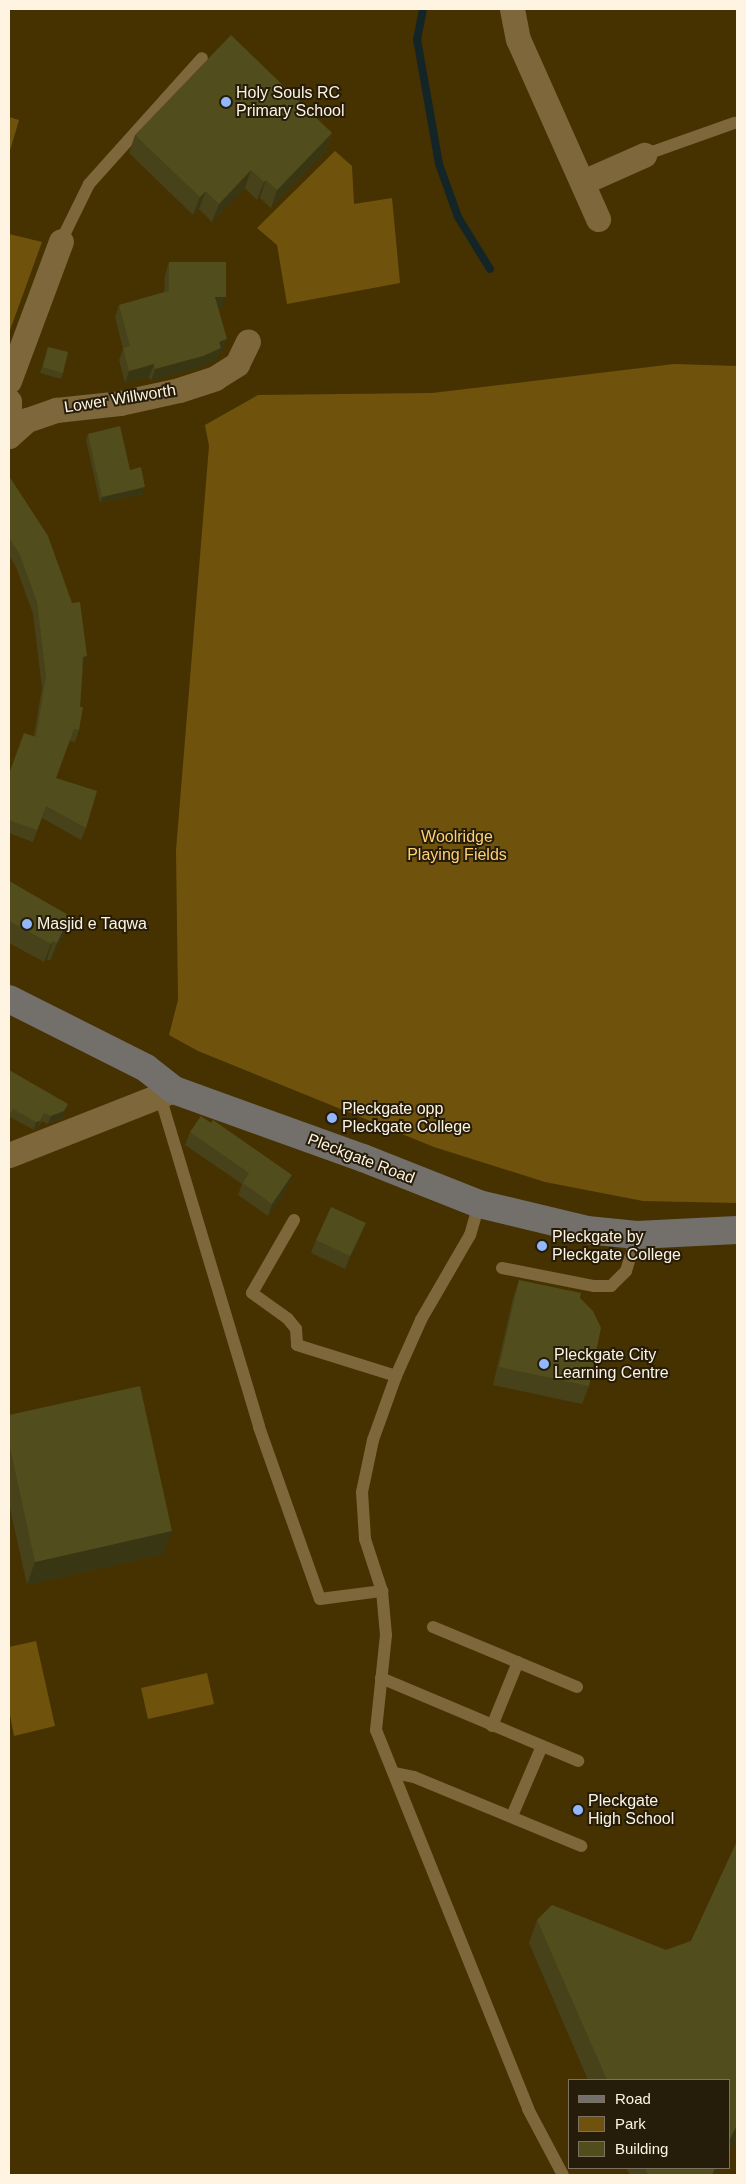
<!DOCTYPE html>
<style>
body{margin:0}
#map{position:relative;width:746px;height:2184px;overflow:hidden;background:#463200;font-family:Arial,sans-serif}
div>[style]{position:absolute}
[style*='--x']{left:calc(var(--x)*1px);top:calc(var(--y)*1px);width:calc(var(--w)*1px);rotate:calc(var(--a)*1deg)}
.green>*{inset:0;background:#6f530d}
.stream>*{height:8px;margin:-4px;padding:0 4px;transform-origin:4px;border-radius:4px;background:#132527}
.service>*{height:12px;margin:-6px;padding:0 6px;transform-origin:6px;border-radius:6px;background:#7d673b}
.minor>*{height:25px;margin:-12.5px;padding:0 12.5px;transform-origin:12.5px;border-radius:12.5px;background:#7d673b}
.secondary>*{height:28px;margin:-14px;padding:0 14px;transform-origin:14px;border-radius:14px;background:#736f6a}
.wall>*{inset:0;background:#474219}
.shaded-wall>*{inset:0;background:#393614}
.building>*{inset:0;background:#524d1d}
.dots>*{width:14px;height:14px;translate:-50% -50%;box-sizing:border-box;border:2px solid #251c09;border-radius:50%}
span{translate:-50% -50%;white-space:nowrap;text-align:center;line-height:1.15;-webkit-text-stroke:4px #251c09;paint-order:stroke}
.poi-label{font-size:16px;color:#fef4e1}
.left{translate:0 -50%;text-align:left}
.street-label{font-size:16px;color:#fef4e1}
.park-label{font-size:16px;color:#ffd174}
.frame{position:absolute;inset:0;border:10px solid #fef4e1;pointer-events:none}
.legend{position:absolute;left:568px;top:2079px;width:162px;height:90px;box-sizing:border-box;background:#251c09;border:1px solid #7c725f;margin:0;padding:6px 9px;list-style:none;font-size:15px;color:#fef4e1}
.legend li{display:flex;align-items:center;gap:10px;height:25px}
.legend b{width:25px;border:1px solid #7c725f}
</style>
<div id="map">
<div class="green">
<i style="clip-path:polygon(9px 117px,19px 120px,9px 154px)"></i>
<i style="clip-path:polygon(335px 151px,352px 166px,354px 204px,392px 198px,400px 283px,287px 304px,277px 245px,257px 228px)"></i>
<i style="clip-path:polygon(9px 234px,42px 242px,9px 333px)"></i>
<i style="clip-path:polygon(674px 364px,737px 366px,737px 1203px,643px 1201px,545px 1182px,434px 1147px,198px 1051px,169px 1035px,178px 1000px,176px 850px,209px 446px,205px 425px,258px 395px,432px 393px)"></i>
<i style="clip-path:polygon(36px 1641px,55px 1726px,14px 1736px,9px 1710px,9px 1647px)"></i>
<i style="clip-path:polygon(207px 1673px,214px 1704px,148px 1719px,141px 1688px)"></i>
</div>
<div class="stream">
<i style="--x:423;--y:9;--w:31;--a:101"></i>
<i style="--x:417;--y:39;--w:127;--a:80"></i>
<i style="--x:439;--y:164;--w:56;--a:70.3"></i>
<i style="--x:458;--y:217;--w:61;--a:58.4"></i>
</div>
<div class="service">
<i style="--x:644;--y:155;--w:96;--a:-19.6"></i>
<i style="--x:61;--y:241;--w:64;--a:-63.8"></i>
<i style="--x:89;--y:184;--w:169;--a:-48.1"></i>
<i style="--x:160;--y:1096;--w:345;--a:73.3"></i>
<i style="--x:259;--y:1427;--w:182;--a:70.5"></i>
<i style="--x:320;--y:1599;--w:63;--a:-7.4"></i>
<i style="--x:479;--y:1204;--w:32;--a:106"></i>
<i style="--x:470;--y:1235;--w:98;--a:120"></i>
<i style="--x:421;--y:1320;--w:61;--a:114.1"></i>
<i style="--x:396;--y:1376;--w:68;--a:109.8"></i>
<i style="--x:373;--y:1440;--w:53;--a:101.9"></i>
<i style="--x:362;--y:1492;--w:47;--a:86.3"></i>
<i style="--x:365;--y:1539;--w:55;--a:71.9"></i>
<i style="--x:382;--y:1591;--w:44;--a:84.8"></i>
<i style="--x:386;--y:1635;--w:96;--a:96"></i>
<i style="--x:376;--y:1730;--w:408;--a:68.1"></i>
<i style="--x:528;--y:2109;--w:75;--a:62.1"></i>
<i style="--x:294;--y:1220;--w:84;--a:119.9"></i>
<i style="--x:252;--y:1293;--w:44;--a:35.8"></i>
<i style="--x:288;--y:1319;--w:13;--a:51"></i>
<i style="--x:296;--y:1329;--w:16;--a:86"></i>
<i style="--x:297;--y:1345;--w:104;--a:17.4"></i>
<i style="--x:502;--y:1268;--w:94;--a:11.1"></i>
<i style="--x:594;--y:1286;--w:17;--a:0"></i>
<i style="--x:611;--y:1286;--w:21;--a:-45"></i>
<i style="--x:626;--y:1271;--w:38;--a:-73"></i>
<i style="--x:433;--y:1627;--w:156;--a:22.6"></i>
<i style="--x:381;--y:1678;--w:214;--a:22.8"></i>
<i style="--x:492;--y:1726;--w:69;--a:-67.9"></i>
<i style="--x:394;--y:1773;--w:20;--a:11"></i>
<i style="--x:414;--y:1777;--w:181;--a:22.4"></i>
<i style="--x:512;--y:1816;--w:76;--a:-66.8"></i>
</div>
<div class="minor">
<i style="--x:512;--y:9;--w:31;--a:79"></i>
<i style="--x:518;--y:39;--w:197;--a:66"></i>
<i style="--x:583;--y:182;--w:67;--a:-23.9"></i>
<i style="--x:9;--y:381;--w:149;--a:-69.6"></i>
<i style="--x:9;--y:401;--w:35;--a:90"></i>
<i style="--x:9;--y:436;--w:24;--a:-42"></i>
<i style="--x:27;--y:420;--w:31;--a:-19"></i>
<i style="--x:56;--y:410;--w:64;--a:-6.2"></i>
<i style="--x:120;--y:403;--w:60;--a:-12.4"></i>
<i style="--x:179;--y:390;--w:38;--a:-18"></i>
<i style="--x:215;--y:378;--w:26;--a:-32"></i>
<i style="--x:237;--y:364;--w:25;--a:-64"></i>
<i style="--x:9;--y:1155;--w:177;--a:-21.5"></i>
</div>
<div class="secondary">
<i style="--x:9;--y:999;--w:153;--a:26.7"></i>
<i style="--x:146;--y:1068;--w:36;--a:38"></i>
<i style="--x:174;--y:1090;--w:201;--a:19.8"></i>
<i style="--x:363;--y:1158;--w:125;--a:21.6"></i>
<i style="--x:479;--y:1204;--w:111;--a:13.5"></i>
<i style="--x:587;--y:1230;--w:50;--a:5.7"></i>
<i style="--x:637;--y:1235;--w:100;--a:-2.9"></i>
</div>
<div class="wall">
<i style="clip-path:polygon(332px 133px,326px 151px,271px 208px,260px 198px,257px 200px,245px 188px,212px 222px,199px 209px,193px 215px,129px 153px,135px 135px)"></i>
<i style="clip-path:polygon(169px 262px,221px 309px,219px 309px,222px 352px,219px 353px,216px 360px,198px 368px,151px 381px,149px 377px,125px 383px,119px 360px,123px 349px,115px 317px,119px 305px,164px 292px,165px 275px)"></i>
<i style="clip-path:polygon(48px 347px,63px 373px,61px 379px,40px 373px)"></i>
<i style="clip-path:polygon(88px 434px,130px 470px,143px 494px,100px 503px,86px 440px)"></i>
<i style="clip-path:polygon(9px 476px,83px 668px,80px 707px,79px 730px,75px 742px,69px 741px,56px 778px,86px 828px,81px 840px,42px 818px,33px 842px,9px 833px,9px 774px,34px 736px,42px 688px,33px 614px,16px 567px,9px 555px)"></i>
<i style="clip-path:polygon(9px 881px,70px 916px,64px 934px,50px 961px,47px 959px,44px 962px,9px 943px)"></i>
<i style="clip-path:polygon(9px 1070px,65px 1111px,61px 1119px,48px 1124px,42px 1121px,37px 1128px,34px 1130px,10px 1117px,9px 1120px)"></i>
<i style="clip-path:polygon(211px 1123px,288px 1187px,268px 1216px,238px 1195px,242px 1184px,185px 1145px,190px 1132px)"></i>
<i style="clip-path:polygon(361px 1235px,345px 1269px,311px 1253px,316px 1240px)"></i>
<i style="clip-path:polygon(519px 1280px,580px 1298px,589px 1386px,582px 1404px,493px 1385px,513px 1298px)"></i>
<i style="clip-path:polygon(9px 1415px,163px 1554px,27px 1585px,9px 1504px)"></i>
<i style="clip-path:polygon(737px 1841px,737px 2143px,730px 2147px,730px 2080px,588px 2080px,529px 1943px,537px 1920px,552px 1905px,666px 1950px,691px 1941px)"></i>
<i style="clip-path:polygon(626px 2168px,718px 2168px,715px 2175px,630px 2175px)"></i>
</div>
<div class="shaded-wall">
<i style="clip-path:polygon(332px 133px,326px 151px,271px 208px,277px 190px)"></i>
<i style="clip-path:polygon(251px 170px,245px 188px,212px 222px,219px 204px)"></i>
<i style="clip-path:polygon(266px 180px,260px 198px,257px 200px,264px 182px)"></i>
<i style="clip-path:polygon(206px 191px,199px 209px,193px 215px,200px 197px)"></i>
<i style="clip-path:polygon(215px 297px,226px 297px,221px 309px,211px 309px)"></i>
<i style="clip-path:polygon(227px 339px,222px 352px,219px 353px,216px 360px,198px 368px,151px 381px,155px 369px,219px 342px)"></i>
<i style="clip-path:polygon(154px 364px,149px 377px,125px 383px,129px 371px)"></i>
<i style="clip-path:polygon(145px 487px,143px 494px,100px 503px,102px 497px)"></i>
<i style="clip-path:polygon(87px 656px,83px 668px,83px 657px)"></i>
<i style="clip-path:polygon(70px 916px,64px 934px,50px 961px,57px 943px)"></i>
<i style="clip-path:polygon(53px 941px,47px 959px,44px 962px,51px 944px)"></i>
<i style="clip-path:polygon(68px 1104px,65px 1111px,61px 1119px,48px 1124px,51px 1116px)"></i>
<i style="clip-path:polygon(44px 1113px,37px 1128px,34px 1130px,36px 1122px)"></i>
<i style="clip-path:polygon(292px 1175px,288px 1187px,268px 1216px,272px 1204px)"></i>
<i style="clip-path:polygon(366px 1223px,361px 1235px,345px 1269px,350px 1256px)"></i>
<i style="clip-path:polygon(172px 1531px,163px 1554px,27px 1585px,35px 1562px)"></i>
<i style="clip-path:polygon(736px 2125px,737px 2125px,737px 2143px,730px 2147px,730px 2139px)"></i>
<i style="clip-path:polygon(715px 2168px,718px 2168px,715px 2175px,712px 2175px)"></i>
</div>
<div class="building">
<i style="clip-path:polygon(231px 35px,332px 133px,277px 190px,266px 180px,264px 182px,251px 170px,219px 204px,206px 191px,200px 197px,135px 135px)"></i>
<i style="clip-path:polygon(169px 262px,226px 262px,226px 297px,215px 297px,227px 339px,219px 342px,221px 348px,203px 356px,155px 369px,154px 364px,129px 371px,123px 348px,130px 346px,119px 305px,169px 291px)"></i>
<i style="clip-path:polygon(48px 347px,68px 352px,63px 373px,43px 367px)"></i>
<i style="clip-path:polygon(120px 426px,130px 470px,141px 467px,145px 487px,102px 497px,88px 434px)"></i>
<i style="clip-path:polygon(9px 476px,48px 536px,72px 603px,80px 602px,87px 656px,83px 657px,80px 707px,83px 707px,79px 730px,74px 729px,56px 778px,97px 791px,86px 828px,46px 806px,37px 830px,9px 820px,9px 774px,24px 733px,36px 737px,46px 676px,37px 602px,20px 555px,9px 537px)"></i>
<i style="clip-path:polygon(9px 881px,70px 916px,57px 943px,53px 941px,51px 944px,9px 921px)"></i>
<i style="clip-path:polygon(9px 1070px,68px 1104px,64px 1111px,51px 1116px,44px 1113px,40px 1121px,36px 1122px,13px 1109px,11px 1113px,9px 1111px)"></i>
<i style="clip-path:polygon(201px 1116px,211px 1123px,213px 1120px,292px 1175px,272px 1204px,243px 1183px,249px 1173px,190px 1132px)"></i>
<i style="clip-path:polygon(331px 1207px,366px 1223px,350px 1256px,316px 1240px)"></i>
<i style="clip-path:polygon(519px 1280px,581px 1293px,580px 1298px,593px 1311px,601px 1328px,589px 1386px,499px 1367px)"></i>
<i style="clip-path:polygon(140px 1386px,172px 1531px,35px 1562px,9px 1443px,9px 1415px)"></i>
<i style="clip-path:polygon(737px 1841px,737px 2125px,730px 2139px,730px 2080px,607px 2080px,537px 1920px,552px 1905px,666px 1950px,691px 1941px)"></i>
<i style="clip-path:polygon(645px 2168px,715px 2168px,712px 2175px,648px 2175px)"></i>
</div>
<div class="dots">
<i style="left:226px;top:102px;background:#93b7fd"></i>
<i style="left:27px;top:924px;background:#93b7fd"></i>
<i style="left:332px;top:1118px;background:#93b7fd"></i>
<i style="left:542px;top:1246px;background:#93b7fd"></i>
<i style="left:544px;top:1364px;background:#93b7fd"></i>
<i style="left:578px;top:1810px;background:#93b7fd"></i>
</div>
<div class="poi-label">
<span class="left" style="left:236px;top:102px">Holy Souls RC<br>Primary School</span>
<span class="left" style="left:37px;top:924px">Masjid e Taqwa</span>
<span class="left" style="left:342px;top:1118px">Pleckgate opp<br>Pleckgate College</span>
<span class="left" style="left:552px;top:1246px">Pleckgate by<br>Pleckgate College</span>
<span class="left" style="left:554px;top:1364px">Pleckgate City<br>Learning Centre</span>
<span class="left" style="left:588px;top:1810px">Pleckgate<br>High School</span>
</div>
<div class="street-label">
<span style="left:120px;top:399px;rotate:-9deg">Lower Willworth</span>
<span style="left:361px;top:1159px;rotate:21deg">Pleckgate Road</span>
</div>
<div class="park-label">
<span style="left:457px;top:846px">Woolridge<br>Playing Fields</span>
</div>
<div class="frame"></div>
<ul class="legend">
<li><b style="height:6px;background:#736f6a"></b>Road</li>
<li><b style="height:14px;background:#6f530d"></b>Park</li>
<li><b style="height:14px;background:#524d1d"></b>Building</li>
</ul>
</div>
